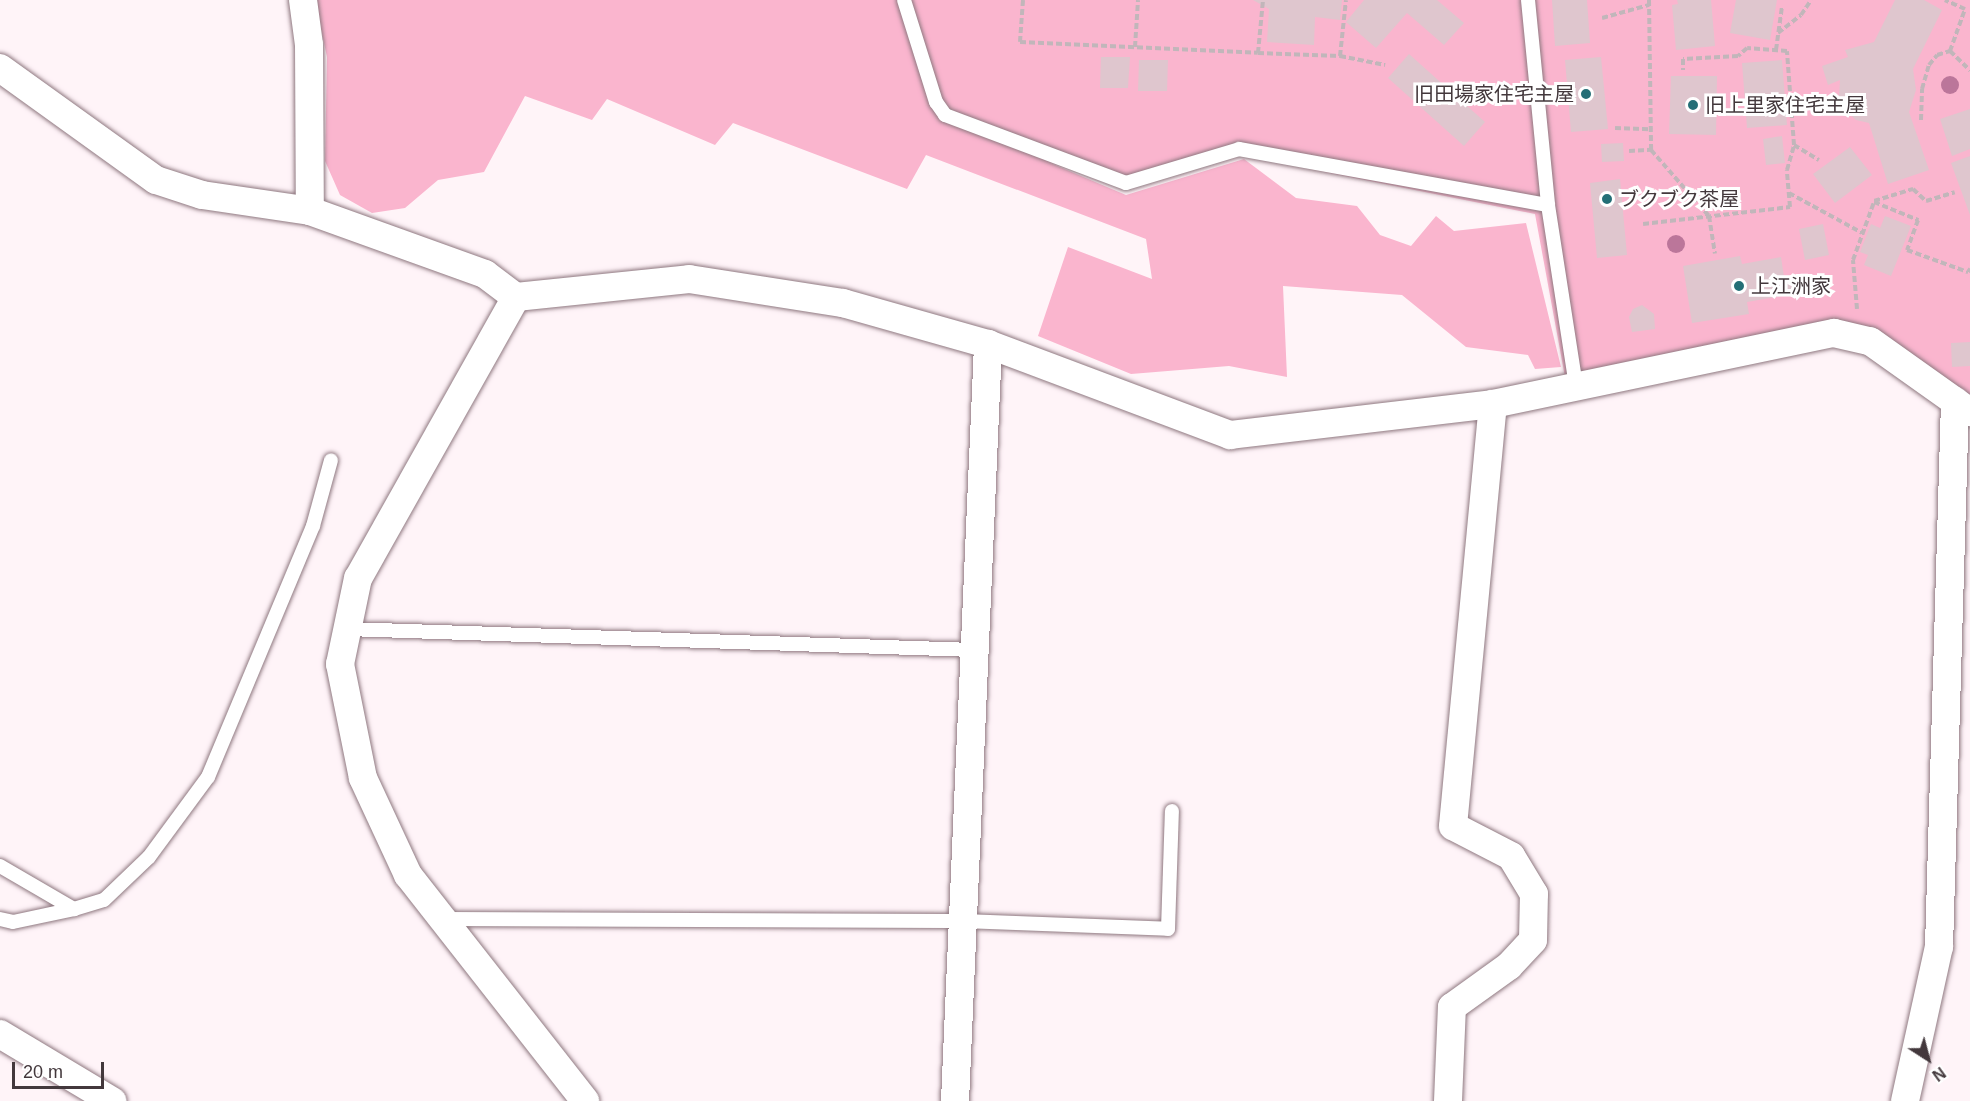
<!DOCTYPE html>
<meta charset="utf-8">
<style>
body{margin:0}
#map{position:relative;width:1970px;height:1101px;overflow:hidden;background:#fff4f8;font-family:Helvetica,"Noto Sans JP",sans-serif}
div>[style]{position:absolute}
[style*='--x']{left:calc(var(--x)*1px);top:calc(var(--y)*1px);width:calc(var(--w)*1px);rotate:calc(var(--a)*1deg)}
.green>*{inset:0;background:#fab5ce}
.building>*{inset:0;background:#dfc6ce}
.path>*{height:4px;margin-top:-2px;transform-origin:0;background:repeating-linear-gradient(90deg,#c1b6ba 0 6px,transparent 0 9px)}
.roads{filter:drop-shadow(0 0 2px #8f7880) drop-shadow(0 0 2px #8f7880)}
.service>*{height:14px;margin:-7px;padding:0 7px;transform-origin:7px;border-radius:7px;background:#fff}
.minor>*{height:28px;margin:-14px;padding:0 14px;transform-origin:14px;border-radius:14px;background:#fff}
.trees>*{width:18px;height:18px;margin:-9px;border-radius:50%;background:#bb769a}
.dots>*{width:16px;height:16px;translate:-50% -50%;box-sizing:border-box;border:3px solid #fff;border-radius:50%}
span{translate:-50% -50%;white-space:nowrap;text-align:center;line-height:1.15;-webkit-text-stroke:6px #fff;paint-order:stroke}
.poi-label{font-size:20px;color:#43383c}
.right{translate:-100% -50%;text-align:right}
.left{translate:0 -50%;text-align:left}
.north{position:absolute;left:1898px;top:1029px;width:60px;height:60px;-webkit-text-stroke:4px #fff;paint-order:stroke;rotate:144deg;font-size:16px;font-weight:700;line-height:24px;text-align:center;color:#43383c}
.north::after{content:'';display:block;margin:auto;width:21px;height:27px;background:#43383c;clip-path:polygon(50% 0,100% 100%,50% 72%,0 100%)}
.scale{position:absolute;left:12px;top:1062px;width:92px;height:27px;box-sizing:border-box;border:3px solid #43383c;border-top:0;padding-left:8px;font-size:18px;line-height:21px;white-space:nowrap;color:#43383c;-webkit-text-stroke:4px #fff;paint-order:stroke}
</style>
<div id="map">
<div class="green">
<i style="clip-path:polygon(315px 0,1970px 0,1970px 403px,1858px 325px,1565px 377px,1535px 214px,1240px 155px,1124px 188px,1048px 162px,1126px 195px,1244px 159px,1296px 198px,1357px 206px,1380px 235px,1411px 246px,1436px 216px,1454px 231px,1526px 223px,1561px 367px,1535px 369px,1528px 355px,1466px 347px,1402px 295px,1283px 286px,1287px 377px,1229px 366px,1131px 374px,1038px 336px,1068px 247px,1152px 279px,1146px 239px,926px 155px,907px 189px,733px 123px,715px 145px,607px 99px,592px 120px,525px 96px,484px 172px,438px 180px,405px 208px,372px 213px,340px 195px,325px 161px,327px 57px)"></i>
</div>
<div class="building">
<i style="clip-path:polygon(1253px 0,1342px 0,1340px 20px,1315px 17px,1314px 45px,1267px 42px,1269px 9px)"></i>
<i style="clip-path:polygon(1364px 0,1437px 0,1464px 23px,1444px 45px,1407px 13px,1376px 48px,1346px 22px)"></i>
<i style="clip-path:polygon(1552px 0,1587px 0,1590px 43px,1555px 46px)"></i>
<i style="clip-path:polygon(1677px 0,1711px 0,1715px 46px,1676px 50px,1672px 5px,1678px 4px)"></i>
<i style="clip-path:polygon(1736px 0,1777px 0,1770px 40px,1730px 33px)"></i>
<i style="clip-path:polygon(1895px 0,1924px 0,1942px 10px,1913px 69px,1916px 90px,1909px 112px,1929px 170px,1888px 184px,1869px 123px,1856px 120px,1846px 111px,1839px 96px,1840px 80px,1828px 85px,1822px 66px,1848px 57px,1845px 50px,1874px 42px)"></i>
<i style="clip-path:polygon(1409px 54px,1485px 122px,1464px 146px,1388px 78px)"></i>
<i style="clip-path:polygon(1101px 57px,1130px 57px,1128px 88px,1100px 88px)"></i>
<i style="clip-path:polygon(1601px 57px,1608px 129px,1571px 132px,1565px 60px)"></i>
<i style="clip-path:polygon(1139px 60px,1168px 60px,1167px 91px,1138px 91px)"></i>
<i style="clip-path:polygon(1782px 60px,1787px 125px,1747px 128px,1742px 63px)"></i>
<i style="clip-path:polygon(1671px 76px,1717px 76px,1716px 135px,1669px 134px)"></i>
<i style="clip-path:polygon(1970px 109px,1970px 149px,1952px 156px,1940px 119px)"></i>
<i style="clip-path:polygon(1782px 136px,1785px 163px,1766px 165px,1763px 139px)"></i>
<i style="clip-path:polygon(1623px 143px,1624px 161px,1602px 162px,1601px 144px)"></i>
<i style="clip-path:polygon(1850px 147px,1872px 175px,1835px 203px,1813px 174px)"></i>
<i style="clip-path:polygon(1970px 156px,1970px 215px,1951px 163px)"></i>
<i style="clip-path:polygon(1620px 179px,1627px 255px,1597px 258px,1590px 183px)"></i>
<i style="clip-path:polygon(1885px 216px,1911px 226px,1891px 276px,1864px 265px,1868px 255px,1860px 252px,1871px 224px,1880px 228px)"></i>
<i style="clip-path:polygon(1823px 224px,1829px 255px,1805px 260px,1799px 229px)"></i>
<i style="clip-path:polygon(1740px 256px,1742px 264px,1781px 257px,1784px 277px,1790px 276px,1793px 294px,1747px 302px,1749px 314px,1692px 323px,1683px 266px)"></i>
<i style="clip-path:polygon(1642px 305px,1654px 314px,1655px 329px,1632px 332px,1629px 317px,1633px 309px)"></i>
<i style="clip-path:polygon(1970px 342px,1970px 366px,1952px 367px,1951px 343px)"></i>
</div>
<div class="path">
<i style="--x:1023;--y:0;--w:42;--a:94.1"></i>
<i style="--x:1020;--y:42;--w:238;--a:2.6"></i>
<i style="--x:1258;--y:53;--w:53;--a:-84.6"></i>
<i style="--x:1649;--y:0;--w:150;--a:89.2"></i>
<i style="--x:1651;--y:150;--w:88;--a:48.7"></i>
<i style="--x:1709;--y:216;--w:38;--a:81"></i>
<i style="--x:1602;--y:18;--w:49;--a:-15.5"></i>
<i style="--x:1778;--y:33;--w:29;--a:-38"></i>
<i style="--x:1801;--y:15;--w:18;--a:-56"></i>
<i style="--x:1135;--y:47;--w:47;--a:-86.3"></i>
<i style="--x:1776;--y:50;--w:44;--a:-82.2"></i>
<i style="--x:1950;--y:51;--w:28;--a:44"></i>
<i style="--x:1258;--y:53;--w:82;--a:2.1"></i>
<i style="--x:1340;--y:56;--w:46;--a:11.3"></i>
<i style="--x:1340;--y:56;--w:56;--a:-83.9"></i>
<i style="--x:1921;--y:120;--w:31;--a:-88"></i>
<i style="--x:1922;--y:89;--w:25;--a:-74"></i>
<i style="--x:1929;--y:65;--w:13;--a:-51"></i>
<i style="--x:1937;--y:55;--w:14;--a:-17"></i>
<i style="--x:1950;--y:51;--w:45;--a:-70.3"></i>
<i style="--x:1965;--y:9;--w:22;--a:-156"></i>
<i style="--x:1615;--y:128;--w:35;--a:2"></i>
<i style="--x:1794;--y:145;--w:29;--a:31"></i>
<i style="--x:1629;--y:151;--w:22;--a:-3"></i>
<i style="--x:1789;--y:193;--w:83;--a:28.7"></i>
<i style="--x:1874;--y:201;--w:41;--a:-17.1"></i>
<i style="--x:1913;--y:189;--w:18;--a:43"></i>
<i style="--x:1926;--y:201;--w:30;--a:-17"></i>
<i style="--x:1643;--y:224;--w:148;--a:-6.6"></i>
<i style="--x:1790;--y:207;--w:37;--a:-95"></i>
<i style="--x:1787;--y:170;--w:26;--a:-74"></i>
<i style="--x:1794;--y:145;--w:94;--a:-94.3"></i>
<i style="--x:1787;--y:51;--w:40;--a:-175.7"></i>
<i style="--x:1747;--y:48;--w:12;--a:138"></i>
<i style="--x:1738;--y:56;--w:55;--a:176.9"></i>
<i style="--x:1683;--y:59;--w:11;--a:90"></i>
<i style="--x:1857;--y:309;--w:49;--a:-94.7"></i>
<i style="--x:1853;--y:260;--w:62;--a:-70.1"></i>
<i style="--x:1874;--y:202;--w:48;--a:22.2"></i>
<i style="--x:1918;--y:220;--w:32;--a:110"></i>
<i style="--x:1907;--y:250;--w:65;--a:19.8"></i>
<i style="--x:1968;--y:272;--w:4;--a:-56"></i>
</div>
<div class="roads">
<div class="service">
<i style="--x:904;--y:0;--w:107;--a:72.6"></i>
<i style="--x:936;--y:102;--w:16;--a:55"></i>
<i style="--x:945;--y:115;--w:193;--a:20.6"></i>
<i style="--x:1126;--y:183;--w:118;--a:-16.7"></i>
<i style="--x:1239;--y:149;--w:314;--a:10.3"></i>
<i style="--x:1528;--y:0;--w:206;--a:84.4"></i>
<i style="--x:1548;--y:205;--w:183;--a:81.2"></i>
<i style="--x:347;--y:629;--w:628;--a:1.92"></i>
<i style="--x:0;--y:866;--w:86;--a:30.2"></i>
<i style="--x:74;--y:909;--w:31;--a:-17"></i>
<i style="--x:104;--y:900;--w:62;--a:-43.7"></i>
<i style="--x:149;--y:857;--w:99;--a:-53.6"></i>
<i style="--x:208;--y:777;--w:272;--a:-67.3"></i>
<i style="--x:313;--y:526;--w:68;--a:-74.7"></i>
<i style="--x:0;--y:919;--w:13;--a:13"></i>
<i style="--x:13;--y:922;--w:62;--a:-12"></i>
<i style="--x:444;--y:919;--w:519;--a:0.22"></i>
<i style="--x:963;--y:921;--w:205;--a:2.2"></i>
<i style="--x:1168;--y:929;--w:118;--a:-88.1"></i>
</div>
<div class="minor">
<i style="--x:303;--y:0;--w:45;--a:82.4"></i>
<i style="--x:309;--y:45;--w:166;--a:89.7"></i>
<i style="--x:0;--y:68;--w:192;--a:35.7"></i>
<i style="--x:156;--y:180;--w:48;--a:18.1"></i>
<i style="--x:202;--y:195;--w:109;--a:8.4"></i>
<i style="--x:310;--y:211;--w:186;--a:19.8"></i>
<i style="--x:485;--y:274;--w:39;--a:37"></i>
<i style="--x:516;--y:297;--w:174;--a:-5.9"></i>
<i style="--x:689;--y:279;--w:156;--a:8.9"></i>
<i style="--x:843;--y:303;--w:151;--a:15.8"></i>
<i style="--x:988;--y:344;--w:259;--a:20.6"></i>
<i style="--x:1230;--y:435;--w:265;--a:-6.7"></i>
<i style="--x:1493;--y:404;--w:348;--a:-11.8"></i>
<i style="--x:1834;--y:333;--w:37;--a:13"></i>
<i style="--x:1870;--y:341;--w:123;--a:35.4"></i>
<i style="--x:516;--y:297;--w:322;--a:119.3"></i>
<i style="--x:358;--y:578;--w:88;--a:101.8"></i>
<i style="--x:340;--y:664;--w:116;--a:78.6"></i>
<i style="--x:363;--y:778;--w:107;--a:65.1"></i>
<i style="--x:408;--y:875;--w:287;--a:51.9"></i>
<i style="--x:0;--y:1034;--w:131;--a:30.9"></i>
<i style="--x:955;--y:1101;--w:758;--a:-87.5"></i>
<i style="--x:1448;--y:1101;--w:94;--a:-87.6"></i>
<i style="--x:1452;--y:1007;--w:70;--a:-35.7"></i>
<i style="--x:1509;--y:966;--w:35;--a:-47"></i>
<i style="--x:1533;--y:940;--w:46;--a:-88.8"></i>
<i style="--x:1534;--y:894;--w:44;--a:-121.2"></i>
<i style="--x:1511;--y:856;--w:65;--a:-152.7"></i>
<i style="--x:1453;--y:826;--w:424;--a:-84.6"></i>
<i style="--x:1905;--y:1101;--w:158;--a:-77.6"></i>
<i style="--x:1939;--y:947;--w:546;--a:-88.32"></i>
</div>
</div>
<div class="trees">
<i style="left:1950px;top:85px"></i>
<i style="left:1676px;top:244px"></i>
</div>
<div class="dots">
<i style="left:1586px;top:94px;background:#246e76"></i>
<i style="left:1693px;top:105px;background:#246e76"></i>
<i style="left:1607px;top:199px;background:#246e76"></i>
<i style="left:1739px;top:286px;background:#246e76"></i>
</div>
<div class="poi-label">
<span class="right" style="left:1574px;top:94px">旧田場家住宅主屋</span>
<span class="left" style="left:1705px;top:105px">旧上里家住宅主屋</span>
<span class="left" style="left:1619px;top:199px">ブクブク茶屋</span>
<span class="left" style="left:1751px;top:286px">上江洲家</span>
</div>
<div class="north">N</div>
<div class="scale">20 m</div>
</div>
